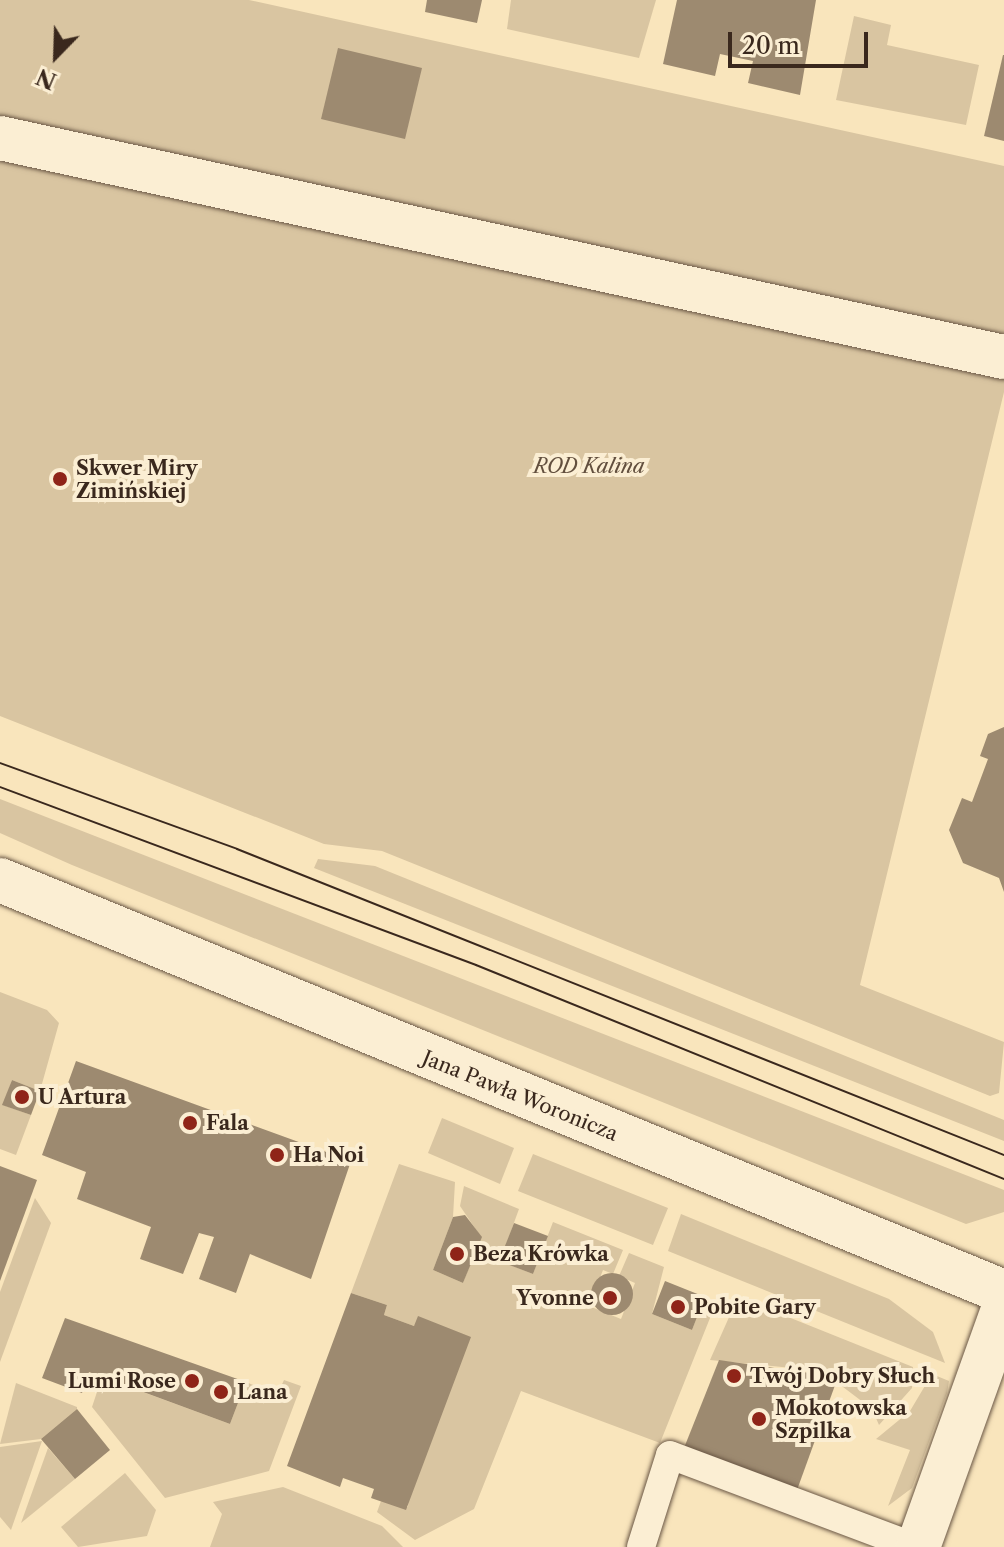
<!DOCTYPE html>
<meta charset="utf-8">
<style>
body{margin:0}
#map{position:relative;width:1004px;height:1547px;overflow:hidden;background:#f9e5bc;font-family:"Libre Caslon Text",serif}
div>[style]{position:absolute}
[style*='--x']{left:calc(var(--x)*1px);top:calc(var(--y)*1px);width:calc(var(--w)*1px);rotate:calc(var(--a)*1deg)}
.green>*{inset:0;background:#d9c5a1}
.building>*{inset:0;background:#9d8a70}
.round{border-radius:50%}
.roads{filter:drop-shadow(0 0 2px #6a5745) drop-shadow(0 0 2px #6a5745)}
.lane>*{height:28px;margin:-14px;padding:0 14px;transform-origin:14px;border-radius:14px;background:#fbeed3}
.street>*{height:44px;margin:-22px;padding:0 22px;transform-origin:22px;border-radius:22px;background:#fbeed3}
.secondary>*{height:44px;margin:-22px;padding:0 22px;transform-origin:22px;border-radius:22px;background:#fbeed3}
.tram>*{height:2px;margin:-1px;padding:0 1px;transform-origin:1px;border-radius:1px;background:#3a281d}
.dots>*{width:22px;height:22px;translate:-50% -50%;box-sizing:border-box;border:4px solid #fbeed3;border-radius:50%}
span{translate:-50% -50%;white-space:nowrap;text-align:center;line-height:1.15;-webkit-text-stroke:8px #fbeed3;paint-order:stroke}
.park-label{font-size:20px;color:#624f3e;font-style:italic}
.poi-label{font-size:20px;color:#3a281d;font-weight:700}
.left{translate:0 -50%;text-align:left}
.right{translate:-100% -50%;text-align:right}
.street-label{font-size:20px;color:#3a281d}
.north{position:absolute;left:16px;top:16px;width:80px;height:80px;-webkit-text-stroke:6px #fbeed3;paint-order:stroke;rotate:203deg;font-size:22px;font-weight:700;line-height:32px;text-align:center;color:#3a281d}
.north::after{content:'';display:block;margin:auto;width:28px;height:36px;background:#3a281d;clip-path:polygon(50% 0,100% 100%,50% 72%,0 100%)}
.scale{position:absolute;left:728px;top:32px;width:140px;height:36px;box-sizing:border-box;border:4px solid #3a281d;border-top:0;padding-left:10px;font-size:24px;line-height:28px;white-space:nowrap;color:#3a281d;-webkit-text-stroke:6px #fbeed3;paint-order:stroke}
</style>
<div id="map">
<div class="green">
<i style="clip-path:polygon(0 0,249px 0,1004px 166px,1004px 392px,860px 985px,1004px 1042px,999px 1093px,990px 1096px,382px 851px,324px 844px,0 716px)"></i>
<i style="clip-path:polygon(511px 0,656px 0,639px 58px,507px 29px)"></i>
<i style="clip-path:polygon(854px 16px,891px 25px,887px 45px,979px 65px,966px 125px,836px 100px)"></i>
<i style="clip-path:polygon(0 799px,1004px 1190px,1004px 1212px,966px 1224px,72px 865px,0 833px)"></i>
<i style="clip-path:polygon(318px 859px,375px 866px,1004px 1120px,1004px 1141px,314px 868px)"></i>
<i style="clip-path:polygon(0 992px,47px 1010px,59px 1023px,40px 1091px,12px 1080px,3px 1105px,31px 1115px,16px 1155px,0 1149px)"></i>
<i style="clip-path:polygon(442px 1118px,514px 1148px,500px 1184px,428px 1153px)"></i>
<i style="clip-path:polygon(533px 1154px,668px 1208px,653px 1245px,518px 1191px)"></i>
<i style="clip-path:polygon(399px 1164px,455px 1182px,453px 1217px,433px 1270px,463px 1283px,481px 1237px,460px 1206px,464px 1186px,519px 1209px,500px 1261px,533px 1274px,553px 1222px,623px 1250px,613px 1274px,603px 1270px,589px 1306px,621px 1319px,635px 1283px,619px 1276px,629px 1253px,664px 1267px,652px 1314px,692px 1330px,705px 1297px,714px 1308px,660px 1443px,521px 1391px,474px 1509px,415px 1540px,377px 1512px,381px 1501px,408px 1507px,421px 1317px,414px 1326px,384px 1315px,387px 1305px,351px 1293px)"></i>
<i style="clip-path:polygon(35px 1198px,51px 1223px,0 1362px,0 1292px)"></i>
<i style="clip-path:polygon(681px 1214px,889px 1299px,933px 1332px,945px 1363px,668px 1251px)"></i>
<i style="clip-path:polygon(738px 1297px,913px 1367px,912px 1388px,879px 1425px,872px 1409px,822px 1371px,710px 1360px)"></i>
<i style="clip-path:polygon(932px 1374px,949px 1381px,947px 1393px,912px 1488px,888px 1506px,910px 1450px,876px 1439px,910px 1411px)"></i>
<i style="clip-path:polygon(102px 1377px,230px 1424px,246px 1382px,277px 1395px,284px 1380px,301px 1386px,269px 1471px,165px 1498px,92px 1407px)"></i>
<i style="clip-path:polygon(16px 1383px,77px 1407px,77px 1409px,41px 1439px,0 1444px)"></i>
<i style="clip-path:polygon(42px 1441px,11px 1530px,0 1517px,0 1447px)"></i>
<i style="clip-path:polygon(48px 1448px,75px 1479px,21px 1523px)"></i>
<i style="clip-path:polygon(125px 1473px,156px 1510px,147px 1536px,78px 1547px,61px 1527px)"></i>
<i style="clip-path:polygon(283px 1487px,382px 1526px,403px 1547px,210px 1547px,222px 1514px,213px 1502px)"></i>
</div>
<div class="building">
<i style="clip-path:polygon(427px 0,482px 0,477px 23px,425px 12px)"></i>
<i style="clip-path:polygon(677px 0,816px 0,800px 95px,748px 83px,753px 61px,720px 54px,715px 76px,663px 64px)"></i>
<i style="clip-path:polygon(338px 48px,422px 68px,405px 139px,321px 119px)"></i>
<i style="clip-path:polygon(1003px 55px,1004px 55px,1004px 141px,984px 136px)"></i>
<i style="clip-path:polygon(1004px 727px,1004px 892px,999px 878px,963px 863px,949px 830px,962px 798px,972px 802px,988px 759px,980px 756px,988px 734px)"></i>
<i style="clip-path:polygon(76px 1061px,351px 1161px,311px 1279px,250px 1254px,236px 1293px,199px 1279px,214px 1237px,199px 1233px,183px 1274px,140px 1259px,151px 1227px,77px 1199px,86px 1172px,42px 1155px)"></i>
<i style="clip-path:polygon(12px 1080px,40px 1091px,31px 1115px,2px 1105px)"></i>
<i style="clip-path:polygon(0 1166px,37px 1180px,0 1281px)"></i>
<i style="clip-path:polygon(465px 1215px,482px 1237px,463px 1283px,433px 1270px,453px 1217px)"></i>
<i style="clip-path:polygon(514px 1223px,548px 1236px,533px 1274px,499px 1261px)"></i>
<i class="round" style="left:591px;top:1273px;width:42px;height:42px"></i>
<i style="clip-path:polygon(665px 1281px,705px 1297px,692px 1330px,652px 1314px)"></i>
<i style="clip-path:polygon(351px 1293px,387px 1305px,384px 1315px,414px 1326px,418px 1316px,471px 1337px,406px 1510px,371px 1498px,374px 1489px,343px 1478px,340px 1487px,287px 1466px)"></i>
<i style="clip-path:polygon(65px 1318px,246px 1382px,230px 1424px,89px 1372px,82px 1393px,42px 1378px)"></i>
<i style="clip-path:polygon(719px 1360px,838px 1377px,797px 1490px,684px 1448px)"></i>
<i style="clip-path:polygon(77px 1409px,110px 1450px,75px 1479px,41px 1439px)"></i>
</div>
<div class="roads">
<div class="lane">
<i style="--x:641;--y:1547;--w:96;--a:-72.5"></i>
<i style="--x:670;--y:1455;--w:262;--a:20.6"></i>
</div>
<div class="street">
<i style="--x:0;--y:138;--w:1028;--a:12.31"></i>
<i style="--x:918;--y:1547;--w:255;--a:-70.3"></i>
</div>
<div class="secondary">
<i style="--x:0;--y:880;--w:1085;--a:22.31"></i>
</div>
</div>
<div class="tram">
<i style="--x:0;--y:763;--w:252;--a:19.9"></i>
<i style="--x:237;--y:849;--w:826;--a:21.75"></i>
<i style="--x:0;--y:787;--w:508;--a:20.5"></i>
<i style="--x:476;--y:965;--w:570;--a:22.06"></i>
</div>
<div class="dots">
<i style="left:60px;top:479px;background:#8f2418"></i>
<i style="left:22px;top:1097px;background:#8f2418"></i>
<i style="left:190px;top:1123px;background:#8f2418"></i>
<i style="left:277px;top:1155px;background:#8f2418"></i>
<i style="left:457px;top:1254px;background:#8f2418"></i>
<i style="left:610px;top:1298px;background:#8f2418"></i>
<i style="left:678px;top:1307px;background:#8f2418"></i>
<i style="left:734px;top:1376px;background:#8f2418"></i>
<i style="left:192px;top:1381px;background:#8f2418"></i>
<i style="left:221px;top:1392px;background:#8f2418"></i>
<i style="left:759px;top:1419px;background:#8f2418"></i>
</div>
<div class="park-label">
<span style="left:589px;top:466px">ROD Kalina</span>
</div>
<div class="poi-label">
<span class="left" style="left:76px;top:480px">Skwer Miry<br>Zimińskiej</span>
<span class="left" style="left:38px;top:1097px">U Artura</span>
<span class="left" style="left:206px;top:1123px">Fala</span>
<span class="left" style="left:293px;top:1155px">Ha Noi</span>
<span class="left" style="left:473px;top:1254px">Beza Krówka</span>
<span class="right" style="left:594px;top:1298px">Yvonne</span>
<span class="left" style="left:694px;top:1307px">Pobite Gary</span>
<span class="left" style="left:750px;top:1376px">Twój Dobry Słuch</span>
<span class="right" style="left:176px;top:1381px">Lumi Rose</span>
<span class="left" style="left:237px;top:1392px">Lana</span>
<span class="left" style="left:775px;top:1420px">Mokotowska<br>Szpilka</span>
</div>
<div class="street-label">
<span style="left:520px;top:1096px;rotate:22deg">Jana Pawła Woronicza</span>
</div>
<div class="north">N</div>
<div class="scale">20 m</div>
</div>
